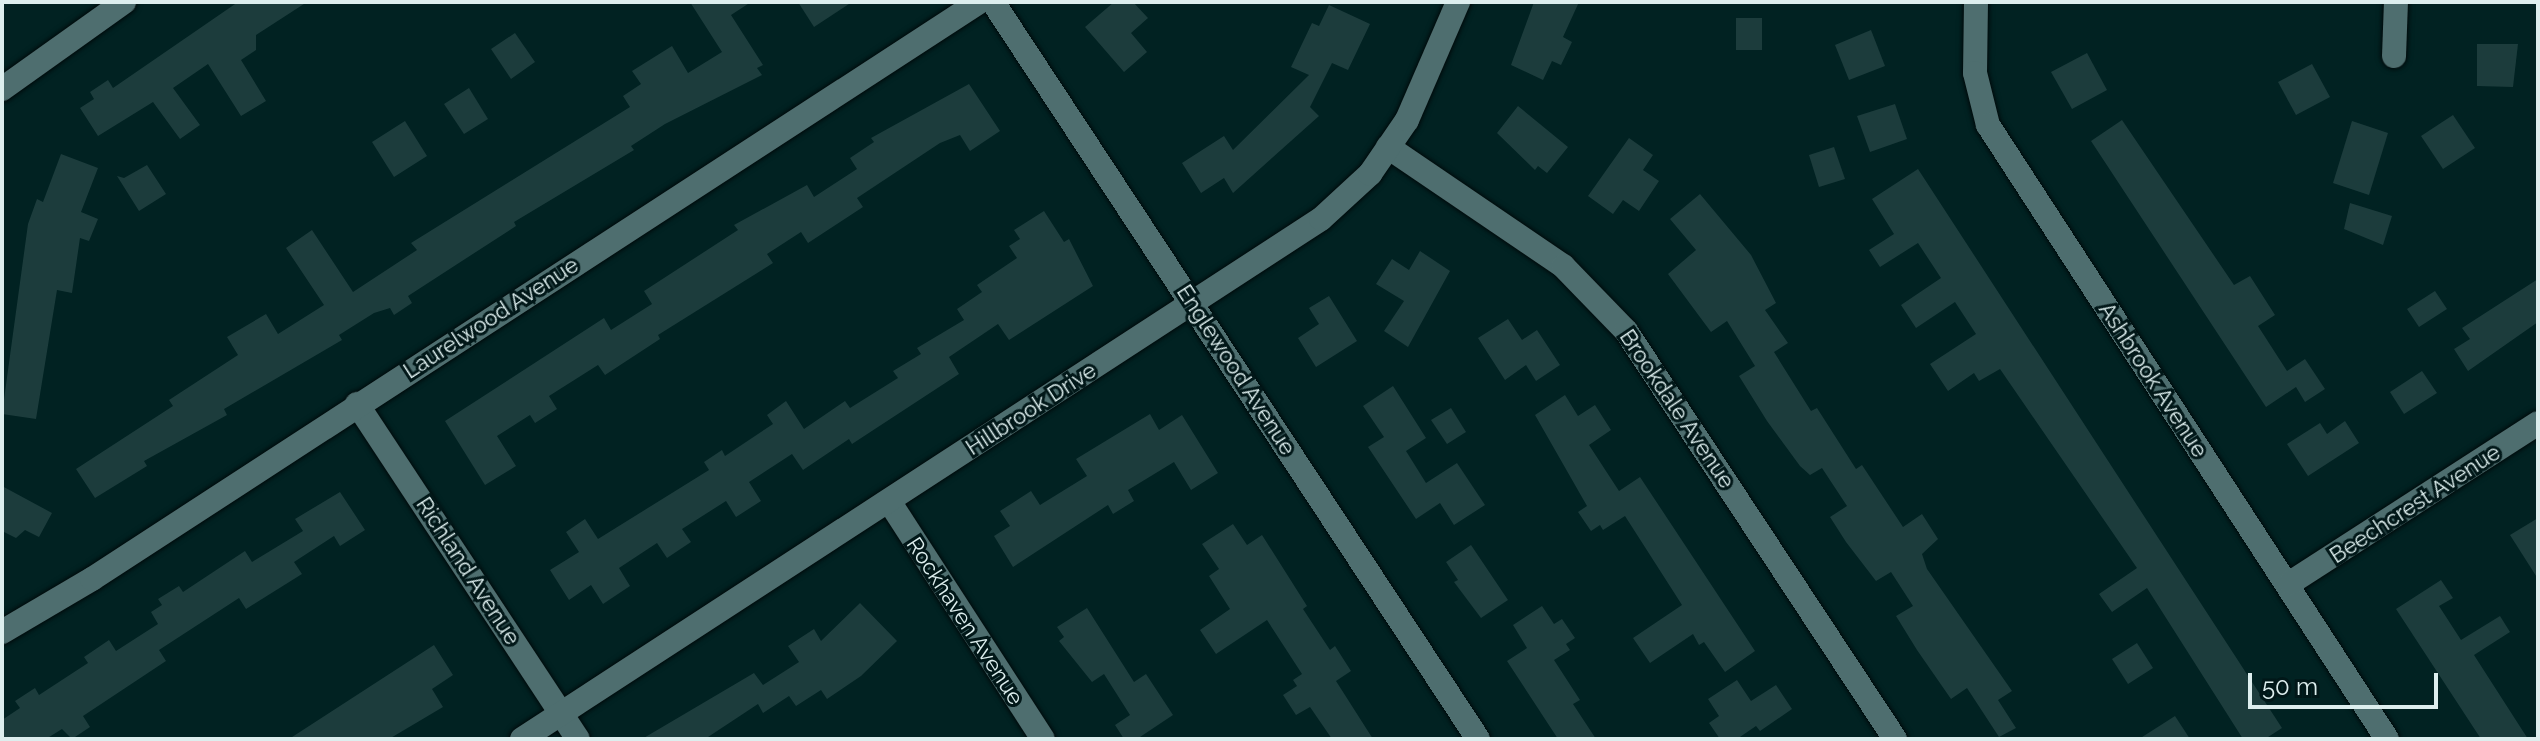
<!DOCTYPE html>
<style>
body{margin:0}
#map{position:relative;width:2540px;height:741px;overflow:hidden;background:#012222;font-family:Raleway,sans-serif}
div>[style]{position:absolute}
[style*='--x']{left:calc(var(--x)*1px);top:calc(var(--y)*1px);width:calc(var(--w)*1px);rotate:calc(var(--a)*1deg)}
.building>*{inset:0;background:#1c3c3c}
.roads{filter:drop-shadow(0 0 2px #000a0b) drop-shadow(0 0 2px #000a0b)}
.minor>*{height:24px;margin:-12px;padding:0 12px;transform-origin:12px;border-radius:12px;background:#4e6e6f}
span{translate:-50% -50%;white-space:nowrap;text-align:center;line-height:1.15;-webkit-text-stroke:6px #011718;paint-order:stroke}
.street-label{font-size:22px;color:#dee}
.frame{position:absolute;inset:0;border:4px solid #dee;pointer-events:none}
.scale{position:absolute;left:2248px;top:673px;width:190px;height:36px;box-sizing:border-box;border:4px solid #dee;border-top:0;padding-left:10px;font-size:24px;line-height:28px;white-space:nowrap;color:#dee;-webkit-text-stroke:6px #011718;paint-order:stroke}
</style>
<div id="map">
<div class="building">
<i style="clip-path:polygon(238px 2px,307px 2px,256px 35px,256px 50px,241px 60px,266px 101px,241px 116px,208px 64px,173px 88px,200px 125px,180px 139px,153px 102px,98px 136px,80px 108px,94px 99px,90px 92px,108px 80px,113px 88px)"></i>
<i style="clip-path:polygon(690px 2px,751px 2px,731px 15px,763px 65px,757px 68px,762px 75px,665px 124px,631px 146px,634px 150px,514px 222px,516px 226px,408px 296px,412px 303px,394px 315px,390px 308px,374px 313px,339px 335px,342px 340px,224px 409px,227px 415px,144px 461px,147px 466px,95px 498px,76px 469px,173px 406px,169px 400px,238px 355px,227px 337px,266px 314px,278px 334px,324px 305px,286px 248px,312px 230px,353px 292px,417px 250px,411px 243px,630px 107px,623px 96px,641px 84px,632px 71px,672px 46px,688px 73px,722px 52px)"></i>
<i style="clip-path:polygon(798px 2px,852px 2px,814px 27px)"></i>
<i style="clip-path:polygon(1114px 2px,1133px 2px,1148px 18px,1131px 33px,1147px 52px,1124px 72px,1085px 27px)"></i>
<i style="clip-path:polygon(1534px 2px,1579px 2px,1563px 37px,1572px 42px,1561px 65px,1552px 61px,1543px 80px,1511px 65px)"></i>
<i style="clip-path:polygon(1329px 5px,1370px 24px,1348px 70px,1332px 63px,1310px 107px,1319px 116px,1233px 193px,1224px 178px,1201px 193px,1182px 163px,1224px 136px,1233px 150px,1309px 75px,1291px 67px,1312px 23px,1319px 26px)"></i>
<i style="clip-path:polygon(1736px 18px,1762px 18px,1762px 50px,1736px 50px)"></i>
<i style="clip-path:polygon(1871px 30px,1885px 66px,1849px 80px,1835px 45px)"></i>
<i style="clip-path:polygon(515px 33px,535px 62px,511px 79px,491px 49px)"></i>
<i style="clip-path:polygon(2477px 44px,2518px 44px,2513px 87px,2477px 86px)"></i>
<i style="clip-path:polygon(2087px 53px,2107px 90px,2072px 109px,2051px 72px)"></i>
<i style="clip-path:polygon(2312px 64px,2330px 97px,2296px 115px,2278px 82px)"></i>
<i style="clip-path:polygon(969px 84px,1000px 131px,970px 151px,960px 135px,940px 143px,857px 198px,863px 207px,808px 243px,801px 232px,767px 254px,773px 263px,658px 335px,660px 339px,605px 375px,598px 365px,549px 396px,557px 409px,535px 423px,530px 415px,497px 436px,516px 466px,485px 485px,445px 421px,604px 318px,611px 330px,652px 304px,644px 291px,738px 230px,734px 225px,807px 185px,814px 197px,857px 169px,850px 158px,874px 142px,871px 138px)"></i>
<i style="clip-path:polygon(469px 88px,488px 119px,464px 134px,444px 104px)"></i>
<i style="clip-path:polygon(1895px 104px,1907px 139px,1870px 152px,1857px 116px)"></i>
<i style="clip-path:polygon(1518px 106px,1568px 147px,1547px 173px,1538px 166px,1535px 170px,1497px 133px)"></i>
<i style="clip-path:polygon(2453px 115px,2475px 148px,2443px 169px,2421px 136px)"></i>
<i style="clip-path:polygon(2122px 120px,2234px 285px,2250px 276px,2275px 315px,2258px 326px,2287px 371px,2305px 359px,2325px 389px,2305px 402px,2296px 387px,2266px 407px,2091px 141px)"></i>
<i style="clip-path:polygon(405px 121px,427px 156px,394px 177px,372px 142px)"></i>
<i style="clip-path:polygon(2352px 121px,2388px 133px,2369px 195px,2333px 183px)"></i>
<i style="clip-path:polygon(1629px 138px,1653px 155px,1643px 170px,1659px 181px,1639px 211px,1623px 200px,1613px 214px,1588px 196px)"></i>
<i style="clip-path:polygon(1834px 147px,1845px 179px,1819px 187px,1809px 155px)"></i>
<i style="clip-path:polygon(61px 154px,98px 168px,81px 212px,98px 219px,89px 241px,80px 238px,72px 293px,57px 290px,36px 419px,2px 414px,28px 224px,37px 199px,43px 202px)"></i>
<i style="clip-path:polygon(147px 165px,166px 194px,139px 211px,117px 176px,124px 178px)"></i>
<i style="clip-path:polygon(1918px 169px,2282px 728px,2265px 739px,2243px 739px,2147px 588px,2112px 612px,2099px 594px,2137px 568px,2000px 369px,1979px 381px,1974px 373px,1948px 391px,1930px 364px,1976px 334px,1955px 302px,1916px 328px,1901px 305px,1941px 278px,1918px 243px,1880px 267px,1869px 250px,1894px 234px,1872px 199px)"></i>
<i style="clip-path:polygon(1700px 194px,1751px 255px,1776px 303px,1765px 310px,1788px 343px,1774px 352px,1811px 411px,1817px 408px,1856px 469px,1862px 465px,1903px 527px,1922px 514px,1938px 539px,1922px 554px,1927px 569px,2012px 691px,1998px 700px,2016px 728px,1999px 737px,1967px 688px,1951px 699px,1917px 650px,1896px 616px,1913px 606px,1891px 572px,1876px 581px,1846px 542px,1830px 517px,1847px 506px,1822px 468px,1810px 475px,1800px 466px,1767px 421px,1739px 376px,1755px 366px,1727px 321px,1711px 332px,1668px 274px,1696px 250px,1670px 219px)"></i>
<i style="clip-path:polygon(2350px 203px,2392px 216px,2383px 245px,2344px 229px)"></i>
<i style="clip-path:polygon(1044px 211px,1064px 242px,1069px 239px,1093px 286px,1009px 340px,998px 324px,949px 357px,959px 374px,852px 444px,849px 439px,803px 470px,792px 454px,749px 482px,761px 501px,736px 517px,726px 501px,682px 529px,691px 542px,667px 558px,657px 543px,619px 568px,630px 586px,603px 604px,591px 585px,569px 600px,550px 570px,579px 552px,566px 532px,585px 519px,598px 539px,709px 470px,704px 462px,722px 450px,725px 456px,773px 424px,767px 415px,786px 401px,804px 429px,845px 401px,850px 408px,898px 378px,893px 371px,921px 354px,917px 348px,964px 320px,957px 309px,982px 292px,977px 285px,1017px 258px,1009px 246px,1020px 239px,1014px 230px)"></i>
<i style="clip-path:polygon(1420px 251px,1450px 271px,1408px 347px,1384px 331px,1404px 301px,1376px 284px,1392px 259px,1409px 270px)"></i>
<i style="clip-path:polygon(2538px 279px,2538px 322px,2468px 371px,2454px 349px,2470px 339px,2462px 328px)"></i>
<i style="clip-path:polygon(2435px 291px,2447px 309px,2419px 327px,2407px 309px)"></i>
<i style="clip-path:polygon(1329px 296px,1357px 341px,1316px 367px,1298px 338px,1319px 324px,1309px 308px)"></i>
<i style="clip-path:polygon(1508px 319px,1522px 340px,1537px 330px,1560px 365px,1536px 381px,1526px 365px,1505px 380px,1478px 338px)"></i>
<i style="clip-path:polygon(2422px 371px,2437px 393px,2404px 414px,2390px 392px)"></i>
<i style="clip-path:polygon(1393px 386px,1426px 438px,1406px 451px,1426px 483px,1457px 463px,1485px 505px,1454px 525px,1440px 503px,1416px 519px,1368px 447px,1384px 437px,1363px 406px)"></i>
<i style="clip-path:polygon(1565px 395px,1578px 416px,1595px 405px,1611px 430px,1589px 445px,1619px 491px,1640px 477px,1755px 651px,1725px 672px,1704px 642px,1699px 645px,1693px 634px,1650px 663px,1633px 638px,1682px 605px,1625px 516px,1603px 530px,1600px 525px,1591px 531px,1578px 512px,1587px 506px,1535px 415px)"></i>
<i style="clip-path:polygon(1451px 408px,1466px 432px,1447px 444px,1431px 420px)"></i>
<i style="clip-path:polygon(1150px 414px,1159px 430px,1182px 415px,1218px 473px,1191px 490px,1174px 462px,1128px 490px,1134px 501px,1113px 514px,1108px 505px,1013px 567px,994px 536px,1010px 526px,1000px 511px,1031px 491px,1040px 505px,1087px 476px,1076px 459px)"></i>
<i style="clip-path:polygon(2345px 421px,2359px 443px,2308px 476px,2287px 444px,2320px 423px,2327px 434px)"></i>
<i style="clip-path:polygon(2px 486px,52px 513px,39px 537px,25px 530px,16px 538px,2px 531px)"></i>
<i style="clip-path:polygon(340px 492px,365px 530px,340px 546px,334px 536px,294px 562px,302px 574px,246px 609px,239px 598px,159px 650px,166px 661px,83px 716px,90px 727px,72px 739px,62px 729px,46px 739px,2px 739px,2px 720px,20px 708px,15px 701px,35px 688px,39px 695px,88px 663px,84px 657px,109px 640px,116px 651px,158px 624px,151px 612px,162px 605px,158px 599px,179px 586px,183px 592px,245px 551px,252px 562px,303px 531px,295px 519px)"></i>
<i style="clip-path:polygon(2538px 518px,2538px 579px,2510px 535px)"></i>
<i style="clip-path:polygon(1233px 524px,1247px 545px,1262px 535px,1307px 606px,1303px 609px,1330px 650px,1335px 646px,1351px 671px,1336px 681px,1373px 739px,1332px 739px,1310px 707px,1296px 715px,1283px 695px,1297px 686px,1293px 680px,1302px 674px,1267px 620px,1216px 654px,1200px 630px,1230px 609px,1209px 576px,1219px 569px,1202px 544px)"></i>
<i style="clip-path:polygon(1471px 545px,1508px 600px,1481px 618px,1454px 582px,1458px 580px,1446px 562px)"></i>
<i style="clip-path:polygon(2441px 580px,2453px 598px,2439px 606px,2461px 640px,2500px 616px,2510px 632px,2474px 655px,2528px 739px,2481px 739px,2396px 609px)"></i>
<i style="clip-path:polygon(860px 603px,897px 641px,861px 676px,827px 699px,821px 690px,796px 706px,789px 696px,763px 713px,758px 704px,705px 739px,642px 739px,754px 673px,763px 685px,799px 662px,788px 646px,814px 629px,821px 641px)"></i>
<i style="clip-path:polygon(1542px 606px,1554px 624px,1562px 619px,1575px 638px,1566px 644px,1570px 650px,1554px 660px,1580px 700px,1573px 704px,1596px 739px,1558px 739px,1507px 661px,1527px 648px,1513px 625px)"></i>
<i style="clip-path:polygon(1087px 608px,1134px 682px,1146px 674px,1173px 715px,1137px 739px,1124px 739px,1115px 725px,1130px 715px,1104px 674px,1092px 682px,1059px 641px,1064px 637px,1057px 627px)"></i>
<i style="clip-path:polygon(2137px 643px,2153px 668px,2128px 684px,2112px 659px)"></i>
<i style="clip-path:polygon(434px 645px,453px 675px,432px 689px,443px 707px,389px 739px,289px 739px)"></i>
<i style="clip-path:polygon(1737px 680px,1751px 701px,1776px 685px,1792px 709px,1760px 731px,1756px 726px,1737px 739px,1720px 739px,1709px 723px,1719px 716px,1708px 699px)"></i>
<i style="clip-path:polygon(2175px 716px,2190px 739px,2139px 739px)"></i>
</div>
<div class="roads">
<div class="minor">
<i style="--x:993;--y:2;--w:882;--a:56.65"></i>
<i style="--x:1976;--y:2;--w:71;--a:90.8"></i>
<i style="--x:1975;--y:73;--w:54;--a:76"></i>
<i style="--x:1988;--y:125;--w:732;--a:56.98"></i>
<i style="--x:2394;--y:56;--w:54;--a:-87.9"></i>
<i style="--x:2;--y:89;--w:150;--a:-35.5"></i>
<i style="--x:1388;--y:147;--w:212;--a:34.2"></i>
<i style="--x:1563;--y:266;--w:91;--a:45.9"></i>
<i style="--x:1626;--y:331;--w:489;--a:56.6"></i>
<i style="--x:357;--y:404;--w:401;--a:56.6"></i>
<i style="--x:889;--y:501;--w:283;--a:57.1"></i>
<i style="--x:2290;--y:583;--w:295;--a:-32.8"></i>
<i style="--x:2;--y:632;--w:104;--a:-30.5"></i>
<i style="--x:92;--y:579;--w:1058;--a:-33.04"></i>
<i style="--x:522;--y:739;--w:953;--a:-33.06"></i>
<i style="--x:1321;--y:219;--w:67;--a:-42.6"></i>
<i style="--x:1370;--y:174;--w:65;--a:-55.6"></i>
<i style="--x:1407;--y:120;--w:129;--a:-66.6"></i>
</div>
</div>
<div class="street-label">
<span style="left:491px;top:318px;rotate:-33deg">Laurelwood Avenue</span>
<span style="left:1236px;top:370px;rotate:57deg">Englewood Avenue</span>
<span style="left:2153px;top:380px;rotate:57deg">Ashbrook Avenue</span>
<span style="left:1031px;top:409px;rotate:-33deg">Hillbrook Drive</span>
<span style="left:1677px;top:409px;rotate:56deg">Brookdale Avenue</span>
<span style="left:2415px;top:504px;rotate:-33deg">Beechcrest Avenue</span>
<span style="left:468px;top:571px;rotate:57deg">Richland Avenue</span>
<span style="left:965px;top:621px;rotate:57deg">Rockhaven Avenue</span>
</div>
<div class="frame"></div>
<div class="scale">50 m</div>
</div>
